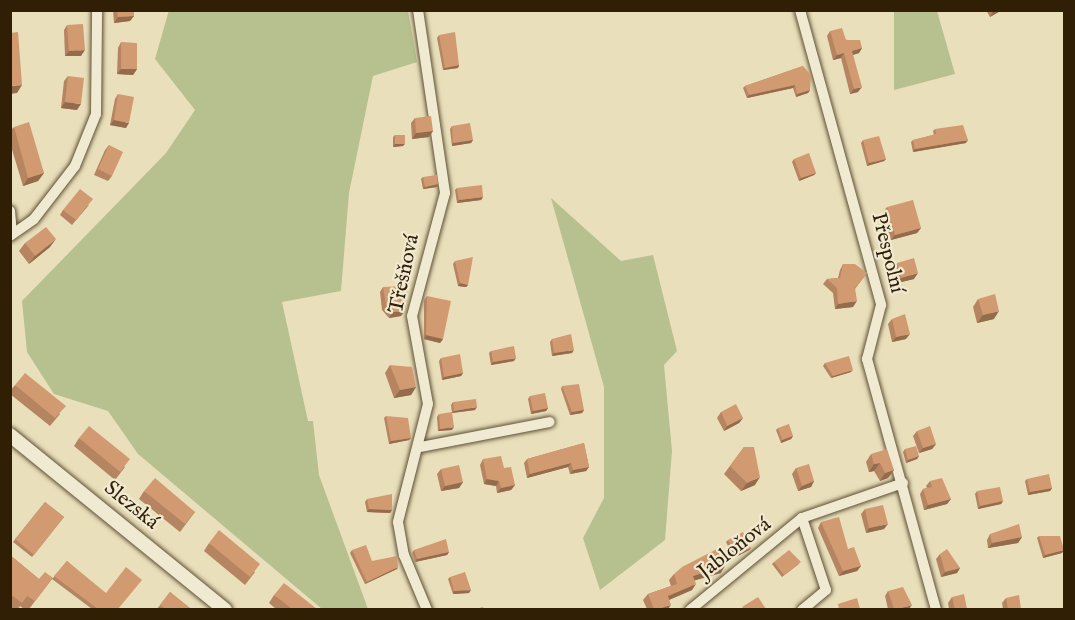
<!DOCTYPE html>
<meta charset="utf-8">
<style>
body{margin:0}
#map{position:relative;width:1075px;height:620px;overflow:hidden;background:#e9dfbb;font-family:"IM FELL English",serif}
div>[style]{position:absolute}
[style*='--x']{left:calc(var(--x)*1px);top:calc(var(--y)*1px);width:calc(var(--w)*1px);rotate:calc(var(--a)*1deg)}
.green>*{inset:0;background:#b7c190}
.roads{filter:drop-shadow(0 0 2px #5e4f32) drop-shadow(0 0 2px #5e4f32)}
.street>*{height:10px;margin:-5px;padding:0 5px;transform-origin:5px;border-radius:5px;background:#f1ead3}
.secondary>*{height:14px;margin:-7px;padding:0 7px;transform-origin:7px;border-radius:7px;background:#f1ead3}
.wall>*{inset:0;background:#b58460}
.shaded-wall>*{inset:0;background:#936c4e}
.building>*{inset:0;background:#d29a70}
span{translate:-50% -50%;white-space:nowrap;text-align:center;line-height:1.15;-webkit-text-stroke:4.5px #f1ead3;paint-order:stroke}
.street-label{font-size:21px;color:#301f05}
.frame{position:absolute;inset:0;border:12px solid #301f05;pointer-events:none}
</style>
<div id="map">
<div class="green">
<i style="clip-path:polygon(169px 10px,408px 11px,417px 62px,373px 76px,349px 193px,341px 291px,282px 302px,308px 421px,313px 421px,319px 475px,368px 609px,322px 609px,138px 454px,108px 411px,54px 394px,27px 352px,22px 301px,166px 153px,195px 110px,155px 59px)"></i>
<i style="clip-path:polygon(894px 11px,937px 11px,955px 74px,894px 90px)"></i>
<i style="clip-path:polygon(551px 198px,621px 261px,653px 255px,677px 351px,664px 365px,672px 451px,665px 540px,600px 590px,583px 538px,604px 498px,604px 387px)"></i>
</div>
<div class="roads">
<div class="street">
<i style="--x:418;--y:10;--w:185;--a:81.6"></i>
<i style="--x:445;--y:193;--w:127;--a:105"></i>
<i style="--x:412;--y:316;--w:89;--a:79.7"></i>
<i style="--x:428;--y:404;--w:122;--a:104.3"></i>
<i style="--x:398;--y:522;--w:34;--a:80"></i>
<i style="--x:404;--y:555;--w:60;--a:67.3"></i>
<i style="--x:800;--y:10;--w:306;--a:74.6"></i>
<i style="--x:881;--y:305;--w:56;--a:104.5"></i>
<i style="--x:867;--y:359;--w:260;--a:74.6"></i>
<i style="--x:10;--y:211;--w:23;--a:85"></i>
<i style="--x:10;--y:236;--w:29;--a:-35"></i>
<i style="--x:34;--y:219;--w:67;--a:-52.3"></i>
<i style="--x:75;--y:166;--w:56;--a:-68"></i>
<i style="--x:96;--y:114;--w:104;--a:-89.4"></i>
<i style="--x:421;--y:447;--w:131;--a:-11"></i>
<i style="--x:802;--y:518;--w:76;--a:71.6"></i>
<i style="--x:826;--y:590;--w:31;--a:140"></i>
<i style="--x:690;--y:610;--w:145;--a:-39.4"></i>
<i style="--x:802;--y:518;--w:107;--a:-19.1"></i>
</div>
<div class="secondary">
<i style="--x:10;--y:435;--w:277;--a:39.1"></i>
</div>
</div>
<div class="wall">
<i style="clip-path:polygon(113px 10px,134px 10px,134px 16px,130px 21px,114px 23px)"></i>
<i style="clip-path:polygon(986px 10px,1002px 10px,990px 17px)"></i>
<i style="clip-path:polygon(67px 25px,81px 56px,65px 56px,64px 30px)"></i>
<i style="clip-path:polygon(830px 31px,862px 48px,859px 53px,853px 55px,858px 92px,850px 94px,841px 58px,833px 60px,827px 36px)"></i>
<i style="clip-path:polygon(439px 35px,459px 65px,458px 68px,443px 70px,437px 38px)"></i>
<i style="clip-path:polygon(121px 42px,137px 69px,133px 75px,117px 74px,118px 48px)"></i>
<i style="clip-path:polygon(803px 66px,810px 90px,808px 93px,796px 97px,793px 88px,747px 98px,743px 88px,745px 86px)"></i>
<i style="clip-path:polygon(68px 76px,77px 110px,61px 108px,64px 81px)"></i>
<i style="clip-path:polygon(118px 94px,126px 128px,110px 125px,115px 99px)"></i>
<i style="clip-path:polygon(415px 118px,433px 131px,429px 137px,412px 139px,411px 123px)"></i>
<i style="clip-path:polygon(452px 126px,473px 140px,471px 143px,452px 146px,450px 129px)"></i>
<i style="clip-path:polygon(14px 127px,44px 173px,38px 181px,23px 186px,10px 143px,10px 131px)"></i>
<i style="clip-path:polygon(935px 129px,966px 143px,913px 152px,911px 142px,913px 140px,934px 135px,933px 131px)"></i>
<i style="clip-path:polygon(395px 135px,403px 146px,393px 147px,393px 137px)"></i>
<i style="clip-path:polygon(863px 140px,886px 159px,884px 161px,867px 166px,861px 143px)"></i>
<i style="clip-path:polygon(109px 145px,112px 176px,108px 181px,94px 175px,105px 150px)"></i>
<i style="clip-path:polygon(794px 159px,816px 173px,814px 175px,799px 181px,792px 162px)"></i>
<i style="clip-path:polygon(423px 177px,438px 184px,437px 187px,423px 189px,421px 179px)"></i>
<i style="clip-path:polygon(457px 188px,483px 197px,481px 200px,457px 203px,455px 190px)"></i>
<i style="clip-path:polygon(89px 205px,72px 225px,60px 215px,63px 210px)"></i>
<i style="clip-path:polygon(887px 207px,921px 228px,917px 233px,891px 240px,883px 212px)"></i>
<i style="clip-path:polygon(25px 243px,50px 247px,29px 264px,19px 251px)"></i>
<i style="clip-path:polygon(455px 261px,468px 285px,466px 287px,458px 286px,453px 264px)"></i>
<i style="clip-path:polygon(897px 263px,914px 279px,897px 283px,893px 268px)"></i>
<i style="clip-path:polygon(843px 264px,867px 273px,855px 289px,853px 307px,835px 309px,833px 293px,823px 284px,827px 279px,838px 278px,840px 270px)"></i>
<i style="clip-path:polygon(383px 287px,401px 316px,389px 318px,382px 310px,380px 292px)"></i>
<i style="clip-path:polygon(427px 296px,443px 339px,440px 343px,424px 339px,424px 300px)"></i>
<i style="clip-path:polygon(978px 299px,994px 319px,977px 323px,973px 307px)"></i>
<i style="clip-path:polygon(892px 319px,906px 339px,892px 342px,888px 324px)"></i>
<i style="clip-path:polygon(552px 339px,572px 353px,552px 356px,550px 342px)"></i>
<i style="clip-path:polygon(491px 351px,514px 361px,491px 365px,489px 353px)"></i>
<i style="clip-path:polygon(441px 358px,463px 373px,461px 376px,442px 380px,439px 361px)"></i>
<i style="clip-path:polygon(825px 363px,851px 372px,831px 378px,823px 366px)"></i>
<i style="clip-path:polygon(390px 365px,416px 387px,411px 395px,394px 398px,385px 373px)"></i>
<i style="clip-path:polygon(15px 385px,60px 414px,50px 426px,10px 394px,10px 391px)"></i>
<i style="clip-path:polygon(562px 386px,584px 410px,582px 413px,570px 415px,561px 389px)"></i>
<i style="clip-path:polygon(530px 396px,548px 408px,546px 411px,531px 414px,528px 399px)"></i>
<i style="clip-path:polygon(453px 402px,475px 410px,452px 413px,451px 405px)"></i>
<i style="clip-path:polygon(721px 412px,743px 418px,739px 423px,724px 431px,717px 418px)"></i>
<i style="clip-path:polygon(439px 414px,452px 430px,438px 431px,437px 417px)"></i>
<i style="clip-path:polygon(386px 416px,411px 438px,409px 440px,389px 444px,384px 418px)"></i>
<i style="clip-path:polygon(778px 428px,793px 436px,791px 439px,781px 443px,776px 430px)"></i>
<i style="clip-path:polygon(917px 431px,936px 444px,932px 449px,919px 453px,913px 436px)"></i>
<i style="clip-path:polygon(79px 438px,125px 467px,115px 480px,74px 446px)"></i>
<i style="clip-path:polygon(584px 443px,589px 467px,586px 471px,570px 474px,568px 467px,527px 478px,524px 463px,527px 459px)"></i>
<i style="clip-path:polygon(744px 447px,755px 485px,741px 491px,724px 474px)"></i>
<i style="clip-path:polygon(905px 449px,919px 456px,917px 459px,906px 463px,903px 452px)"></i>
<i style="clip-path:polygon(871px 454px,894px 470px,888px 478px,880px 481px,874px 471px,869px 472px,866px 462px)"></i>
<i style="clip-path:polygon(483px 459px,504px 468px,515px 485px,511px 490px,497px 493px,496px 486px,484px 484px,480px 465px)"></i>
<i style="clip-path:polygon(796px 468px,814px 481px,811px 487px,798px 491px,792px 474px)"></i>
<i style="clip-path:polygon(441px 469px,463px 482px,459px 488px,441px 491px,437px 474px)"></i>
<i style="clip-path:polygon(1027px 479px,1052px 488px,1050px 491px,1028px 495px,1025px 481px)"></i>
<i style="clip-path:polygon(930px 481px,951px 499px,947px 504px,924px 510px,920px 494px,923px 489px,927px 488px,926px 486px)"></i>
<i style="clip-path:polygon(144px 491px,195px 512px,180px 532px,139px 499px)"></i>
<i style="clip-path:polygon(977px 491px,1003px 501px,1001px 504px,978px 509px,975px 494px)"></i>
<i style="clip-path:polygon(367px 499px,392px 510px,390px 513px,367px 512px,365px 502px)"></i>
<i style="clip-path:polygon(45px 502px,64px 517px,32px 557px,13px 542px)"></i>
<i style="clip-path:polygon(865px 509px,884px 529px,866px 533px,861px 514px)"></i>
<i style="clip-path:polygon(821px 522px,861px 566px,857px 571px,839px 576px,818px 528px)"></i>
<i style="clip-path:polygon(990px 534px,1022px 537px,1018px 543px,988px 548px,987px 540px)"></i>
<i style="clip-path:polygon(1039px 536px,1062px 553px,1043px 558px,1037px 538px)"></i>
<i style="clip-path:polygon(728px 540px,751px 548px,749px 550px,734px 558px,726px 542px)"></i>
<i style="clip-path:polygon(209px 543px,255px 572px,245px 585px,204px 551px)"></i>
<i style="clip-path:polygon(352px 550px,372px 561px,397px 569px,365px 584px,350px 553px)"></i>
<i style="clip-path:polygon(414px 550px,449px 552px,447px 555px,415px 562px,412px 553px)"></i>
<i style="clip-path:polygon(940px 554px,960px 568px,957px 573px,941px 577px,936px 559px)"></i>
<i style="clip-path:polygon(10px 555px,39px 579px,53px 578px,67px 561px,119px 609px,92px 609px,52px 579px,29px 609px,24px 609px,20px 606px,18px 609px,10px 609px)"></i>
<i style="clip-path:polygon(774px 562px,799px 564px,782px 577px,772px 564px)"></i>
<i style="clip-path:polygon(721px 573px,695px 580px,692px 590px,669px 600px,668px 609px,647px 609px,643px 600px,648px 594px,671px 586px,669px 580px,674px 574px)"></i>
<i style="clip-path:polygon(450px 577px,469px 593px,453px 594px,448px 579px)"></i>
<i style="clip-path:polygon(888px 591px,909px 609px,888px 609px,885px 596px)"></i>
<i style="clip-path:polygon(170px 592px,191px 609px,157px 609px)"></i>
<i style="clip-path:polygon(274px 595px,317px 609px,276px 609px,269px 603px)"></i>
<i style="clip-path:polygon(952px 597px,967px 609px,949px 609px,948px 603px)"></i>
<i style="clip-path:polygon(1006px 598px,1021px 609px,1003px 609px,1002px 603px)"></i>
</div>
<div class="shaded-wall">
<i style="clip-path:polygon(994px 10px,1002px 10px,990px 17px)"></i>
<i style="clip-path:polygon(134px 16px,130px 21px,114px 23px,118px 17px)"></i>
<i style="clip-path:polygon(862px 48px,859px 53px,849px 56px,852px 51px)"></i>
<i style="clip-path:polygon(85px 50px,81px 56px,65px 56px,69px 51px)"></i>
<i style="clip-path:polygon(844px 53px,841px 58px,833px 60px,837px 55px)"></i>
<i style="clip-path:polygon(459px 65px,458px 68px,443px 70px,445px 68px)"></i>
<i style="clip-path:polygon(121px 69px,137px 69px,133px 75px,117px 74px)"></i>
<i style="clip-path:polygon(22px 85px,17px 93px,10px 94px,10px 86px)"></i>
<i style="clip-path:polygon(795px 85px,793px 88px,747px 98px,749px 95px)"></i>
<i style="clip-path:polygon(862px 87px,858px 92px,850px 94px,854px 89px)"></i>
<i style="clip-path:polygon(810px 90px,808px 93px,796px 97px,797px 94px)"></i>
<i style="clip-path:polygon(65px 102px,81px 104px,77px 110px,61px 108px)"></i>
<i style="clip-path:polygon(114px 120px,129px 123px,126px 128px,110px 125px)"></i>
<i style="clip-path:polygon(433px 131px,429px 137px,412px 139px,416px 133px)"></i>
<i style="clip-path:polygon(473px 140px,471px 143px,452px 146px,453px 143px)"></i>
<i style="clip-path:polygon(968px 140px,966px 143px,913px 152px,915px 149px)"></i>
<i style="clip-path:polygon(395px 144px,405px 144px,403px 146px,393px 147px)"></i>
<i style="clip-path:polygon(886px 159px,884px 161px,867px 166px,869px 163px)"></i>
<i style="clip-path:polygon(44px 173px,38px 181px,23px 186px,28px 178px)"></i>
<i style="clip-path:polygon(816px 173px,814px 175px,799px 181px,801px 178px)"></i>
<i style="clip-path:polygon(438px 184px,437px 187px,423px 189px,425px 187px)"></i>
<i style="clip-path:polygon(483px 197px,481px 200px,457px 203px,459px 200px)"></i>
<i style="clip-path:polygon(921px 228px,917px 233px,891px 240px,895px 235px)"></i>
<i style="clip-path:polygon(56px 239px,50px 247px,29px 264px,35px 256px)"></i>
<i style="clip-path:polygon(918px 273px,914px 279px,897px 283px,901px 278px)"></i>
<i style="clip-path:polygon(460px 283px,468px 285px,466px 287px,458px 286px)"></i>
<i style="clip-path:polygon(857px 301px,853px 307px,835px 309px,838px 304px)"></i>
<i style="clip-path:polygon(405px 311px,401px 316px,389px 318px,393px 312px)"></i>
<i style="clip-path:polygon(999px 311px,994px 319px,977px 323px,983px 315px)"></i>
<i style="clip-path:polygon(910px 334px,906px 339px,892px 342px,896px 337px)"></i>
<i style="clip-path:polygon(426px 335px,443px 339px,440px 343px,424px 339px)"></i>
<i style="clip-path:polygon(574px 350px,572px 353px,552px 356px,554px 353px)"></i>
<i style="clip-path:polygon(516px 358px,514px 361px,491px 365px,493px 362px)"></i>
<i style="clip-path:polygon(853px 370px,851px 372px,831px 378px,833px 376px)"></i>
<i style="clip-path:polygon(463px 373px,461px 376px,442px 380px,444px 377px)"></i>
<i style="clip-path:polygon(416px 387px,411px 395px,394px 398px,400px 390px)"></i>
<i style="clip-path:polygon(477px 407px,475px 410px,452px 413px,454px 411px)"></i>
<i style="clip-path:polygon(548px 408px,546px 411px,531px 414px,533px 411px)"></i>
<i style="clip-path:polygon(584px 410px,582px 413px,570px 415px,572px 412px)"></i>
<i style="clip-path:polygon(743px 418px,739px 423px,724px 431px,727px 426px)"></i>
<i style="clip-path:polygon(454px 427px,452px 430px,438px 431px,440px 429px)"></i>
<i style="clip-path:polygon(793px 436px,791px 439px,781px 443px,782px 440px)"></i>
<i style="clip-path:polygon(411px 438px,409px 440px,389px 444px,391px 441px)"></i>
<i style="clip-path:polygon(936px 444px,932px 449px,919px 453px,923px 448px)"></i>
<i style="clip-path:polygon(919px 456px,917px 459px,906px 463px,908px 460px)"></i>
<i style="clip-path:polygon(571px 463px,568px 467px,527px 478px,530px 474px)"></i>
<i style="clip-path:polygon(880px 463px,874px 471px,869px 472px,874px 464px)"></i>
<i style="clip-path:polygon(589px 467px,586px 471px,570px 474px,573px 470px)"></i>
<i style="clip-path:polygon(894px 470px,888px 478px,880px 481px,885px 473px)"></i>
<i style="clip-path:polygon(760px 477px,755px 485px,741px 491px,747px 483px)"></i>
<i style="clip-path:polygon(487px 479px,499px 481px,496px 486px,484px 484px)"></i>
<i style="clip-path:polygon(814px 481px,811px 487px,798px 491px,802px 486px)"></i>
<i style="clip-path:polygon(463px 482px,459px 488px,441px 491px,445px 486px)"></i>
<i style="clip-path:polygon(515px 485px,511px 490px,497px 493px,501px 488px)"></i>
<i style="clip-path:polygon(1052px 488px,1050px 491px,1028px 495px,1030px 492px)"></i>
<i style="clip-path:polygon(951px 499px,947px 504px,924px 510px,928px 505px)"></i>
<i style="clip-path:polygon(1003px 501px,1001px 504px,978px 509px,980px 506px)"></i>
<i style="clip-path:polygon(369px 509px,392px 510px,390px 513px,367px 512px)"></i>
<i style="clip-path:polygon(888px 524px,884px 529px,866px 533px,869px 528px)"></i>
<i style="clip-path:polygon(1022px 537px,1018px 543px,988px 548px,992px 543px)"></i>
<i style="clip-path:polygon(751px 548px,749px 550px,734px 558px,736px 555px)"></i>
<i style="clip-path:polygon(1064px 550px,1062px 553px,1043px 558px,1045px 555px)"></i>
<i style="clip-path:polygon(449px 552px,447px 555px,415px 562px,417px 559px)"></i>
<i style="clip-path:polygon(725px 566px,721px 573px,689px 582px,693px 576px)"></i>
<i style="clip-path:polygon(861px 566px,857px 571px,839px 576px,843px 571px)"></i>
<i style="clip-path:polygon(398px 567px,397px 569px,365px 584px,367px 582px)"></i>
<i style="clip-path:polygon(960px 568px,957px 573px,941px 577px,945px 572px)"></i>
<i style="clip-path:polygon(696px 584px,692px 590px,664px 602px,668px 596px)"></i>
<i style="clip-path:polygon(471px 590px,469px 593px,453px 594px,454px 591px)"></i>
<i style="clip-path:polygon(671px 605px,668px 609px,658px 609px)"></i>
<i style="clip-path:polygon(912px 605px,909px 609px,898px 609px)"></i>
</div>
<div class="building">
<i style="clip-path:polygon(117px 10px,134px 10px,134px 16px,118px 17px)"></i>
<i style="clip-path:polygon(83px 24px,85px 50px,69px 51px,67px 25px)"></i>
<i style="clip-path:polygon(842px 28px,846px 40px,860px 40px,862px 48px,852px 51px,862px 87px,854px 89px,844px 53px,837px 55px,830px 31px)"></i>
<i style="clip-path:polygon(18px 32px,22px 85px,10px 86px,10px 33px)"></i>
<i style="clip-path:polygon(455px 32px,459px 65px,445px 68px,439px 35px)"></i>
<i style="clip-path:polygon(121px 42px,137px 43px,137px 69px,121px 69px)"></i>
<i style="clip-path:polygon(803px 66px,811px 75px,810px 90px,797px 94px,795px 85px,749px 95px,745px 86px)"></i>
<i style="clip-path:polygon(68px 76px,84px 78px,81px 104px,65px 102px)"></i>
<i style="clip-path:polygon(118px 94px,134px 97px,129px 123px,114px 120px)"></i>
<i style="clip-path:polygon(431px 116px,433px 131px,416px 133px,415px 118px)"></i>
<i style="clip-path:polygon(29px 122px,44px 173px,28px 178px,14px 127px)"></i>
<i style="clip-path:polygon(470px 123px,473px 140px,453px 143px,452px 126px)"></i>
<i style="clip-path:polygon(963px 125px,968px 140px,915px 149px,913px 140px,936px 134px,935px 129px)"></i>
<i style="clip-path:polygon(395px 135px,405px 135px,405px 144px,395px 144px)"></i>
<i style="clip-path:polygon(879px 136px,886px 159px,869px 163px,863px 140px)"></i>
<i style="clip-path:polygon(109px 145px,123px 152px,112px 176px,98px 169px)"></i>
<i style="clip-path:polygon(809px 153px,816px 173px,801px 178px,794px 159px)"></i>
<i style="clip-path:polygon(437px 175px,438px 184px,425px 187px,423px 177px)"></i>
<i style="clip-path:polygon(482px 185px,483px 197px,459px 200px,457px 188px)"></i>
<i style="clip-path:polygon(80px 189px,93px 199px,76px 220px,63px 210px)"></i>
<i style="clip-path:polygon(913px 200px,921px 228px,895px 235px,887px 207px)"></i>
<i style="clip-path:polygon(46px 227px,56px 239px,35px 256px,25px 243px)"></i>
<i style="clip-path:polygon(473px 257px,468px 285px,460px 283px,455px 261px)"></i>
<i style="clip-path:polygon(914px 258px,918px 273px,901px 278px,897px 263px)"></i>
<i style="clip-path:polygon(843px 264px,855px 264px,867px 273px,855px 288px,857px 301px,838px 304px,837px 288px,827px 279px,840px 278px)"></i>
<i style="clip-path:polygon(408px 286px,405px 311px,393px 312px,386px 305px,383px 287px)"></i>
<i style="clip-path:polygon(995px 294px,999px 311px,983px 315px,978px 299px)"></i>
<i style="clip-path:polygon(427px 296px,451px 301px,443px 339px,426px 335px)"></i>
<i style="clip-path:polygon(905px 314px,910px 334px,896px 337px,892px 319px)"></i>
<i style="clip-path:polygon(571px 334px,574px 350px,554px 353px,552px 339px)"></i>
<i style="clip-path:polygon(514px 346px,516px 358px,493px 362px,491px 351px)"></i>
<i style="clip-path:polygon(460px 354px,463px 373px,444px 377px,441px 358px)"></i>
<i style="clip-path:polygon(849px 356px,853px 370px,833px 376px,825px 363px)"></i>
<i style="clip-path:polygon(390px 365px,412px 367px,416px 387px,400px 390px)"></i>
<i style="clip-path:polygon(25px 373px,66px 406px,55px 418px,15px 385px)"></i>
<i style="clip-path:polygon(579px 384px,584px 410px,572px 412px,562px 386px)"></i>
<i style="clip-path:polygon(545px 393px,548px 408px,533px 411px,530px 396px)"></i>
<i style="clip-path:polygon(476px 399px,477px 407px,454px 411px,453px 402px)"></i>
<i style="clip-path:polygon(736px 404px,743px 418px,727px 426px,721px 412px)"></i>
<i style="clip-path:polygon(452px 412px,454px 427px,440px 429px,439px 414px)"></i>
<i style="clip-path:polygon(386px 416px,408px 418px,411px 438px,391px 441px)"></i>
<i style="clip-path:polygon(789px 424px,793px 436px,782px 440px,778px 428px)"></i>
<i style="clip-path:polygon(89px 426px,130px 459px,120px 472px,79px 438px)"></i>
<i style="clip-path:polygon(930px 426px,936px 444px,923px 448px,917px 431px)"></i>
<i style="clip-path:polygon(584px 443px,589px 467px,573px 470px,571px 463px,530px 474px,527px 459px)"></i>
<i style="clip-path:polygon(916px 446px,919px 456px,908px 460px,905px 449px)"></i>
<i style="clip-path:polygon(744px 447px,754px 447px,760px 477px,747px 483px,730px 466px)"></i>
<i style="clip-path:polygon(887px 449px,894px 470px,885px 473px,880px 463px,874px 464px,871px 454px)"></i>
<i style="clip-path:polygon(501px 456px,504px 468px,511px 467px,515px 485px,501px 488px,499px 481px,487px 479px,483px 459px)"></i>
<i style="clip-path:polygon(809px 464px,814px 481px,802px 486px,796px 468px)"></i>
<i style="clip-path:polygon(459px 465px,463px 482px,445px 486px,441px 469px)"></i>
<i style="clip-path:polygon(1049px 474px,1052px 488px,1030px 492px,1027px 479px)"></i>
<i style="clip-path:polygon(155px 478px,195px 512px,185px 524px,144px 491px)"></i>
<i style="clip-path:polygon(942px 478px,951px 499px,928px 505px,923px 489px,932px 487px,930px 481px)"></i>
<i style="clip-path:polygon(1000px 487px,1003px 501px,980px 506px,977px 491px)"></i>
<i style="clip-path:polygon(392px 494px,392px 510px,369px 509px,367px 499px)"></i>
<i style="clip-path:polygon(45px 502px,64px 517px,34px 555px,15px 539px)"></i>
<i style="clip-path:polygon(883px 505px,888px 524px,869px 528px,865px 509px)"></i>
<i style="clip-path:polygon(839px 517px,848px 549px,854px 547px,861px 566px,843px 571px,821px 522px)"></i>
<i style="clip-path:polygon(1019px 524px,1022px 537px,992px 543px,990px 534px)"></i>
<i style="clip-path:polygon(219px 530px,260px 564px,250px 577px,209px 543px)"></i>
<i style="clip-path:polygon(743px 532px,751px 548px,736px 555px,728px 540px)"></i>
<i style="clip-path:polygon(1039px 536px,1060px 536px,1064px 550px,1045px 555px)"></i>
<i style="clip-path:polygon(446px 539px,449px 552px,417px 559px,414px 550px)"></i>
<i style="clip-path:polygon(366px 545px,372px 561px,397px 556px,398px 567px,367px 582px,352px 550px)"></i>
<i style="clip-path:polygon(717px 549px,725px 566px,693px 576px,696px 584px,668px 596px,671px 605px,658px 609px,654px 609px,648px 594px,677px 584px,674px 574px,682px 567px)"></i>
<i style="clip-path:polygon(947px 549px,960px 568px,945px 572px,940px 554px)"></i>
<i style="clip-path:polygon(789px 550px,801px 562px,784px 575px,774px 562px)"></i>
<i style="clip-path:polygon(10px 555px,39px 579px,45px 572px,53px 578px,35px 601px,27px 596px,22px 603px,10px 594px)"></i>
<i style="clip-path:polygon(67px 561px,106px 593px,126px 567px,142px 580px,118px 609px,98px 609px,54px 576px)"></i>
<i style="clip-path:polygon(465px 572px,471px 590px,454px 591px,450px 577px)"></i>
<i style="clip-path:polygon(284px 583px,317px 609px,292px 609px,274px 595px)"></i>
<i style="clip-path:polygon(903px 587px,912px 605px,898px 609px,894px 609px,888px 591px)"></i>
<i style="clip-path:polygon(170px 592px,191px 609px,166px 609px,160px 605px)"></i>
<i style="clip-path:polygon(964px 594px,967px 609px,955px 609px,952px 597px)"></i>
<i style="clip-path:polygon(1019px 595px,1021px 609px,1008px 609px,1006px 598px)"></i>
<i style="clip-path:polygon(758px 597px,766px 609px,744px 609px,742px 607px)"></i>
<i style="clip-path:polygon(857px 598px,860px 609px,839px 609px,838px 604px)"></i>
<i style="clip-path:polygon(483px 607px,484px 609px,475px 609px)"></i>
</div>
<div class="street-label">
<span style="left:887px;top:253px;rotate:76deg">Přespolní</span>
<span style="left:405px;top:274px;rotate:-78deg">Třešňová</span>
<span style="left:131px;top:506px;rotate:39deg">Slezská</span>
<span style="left:735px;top:549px;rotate:-38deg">Jabloňová</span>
</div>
<div class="frame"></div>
</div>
